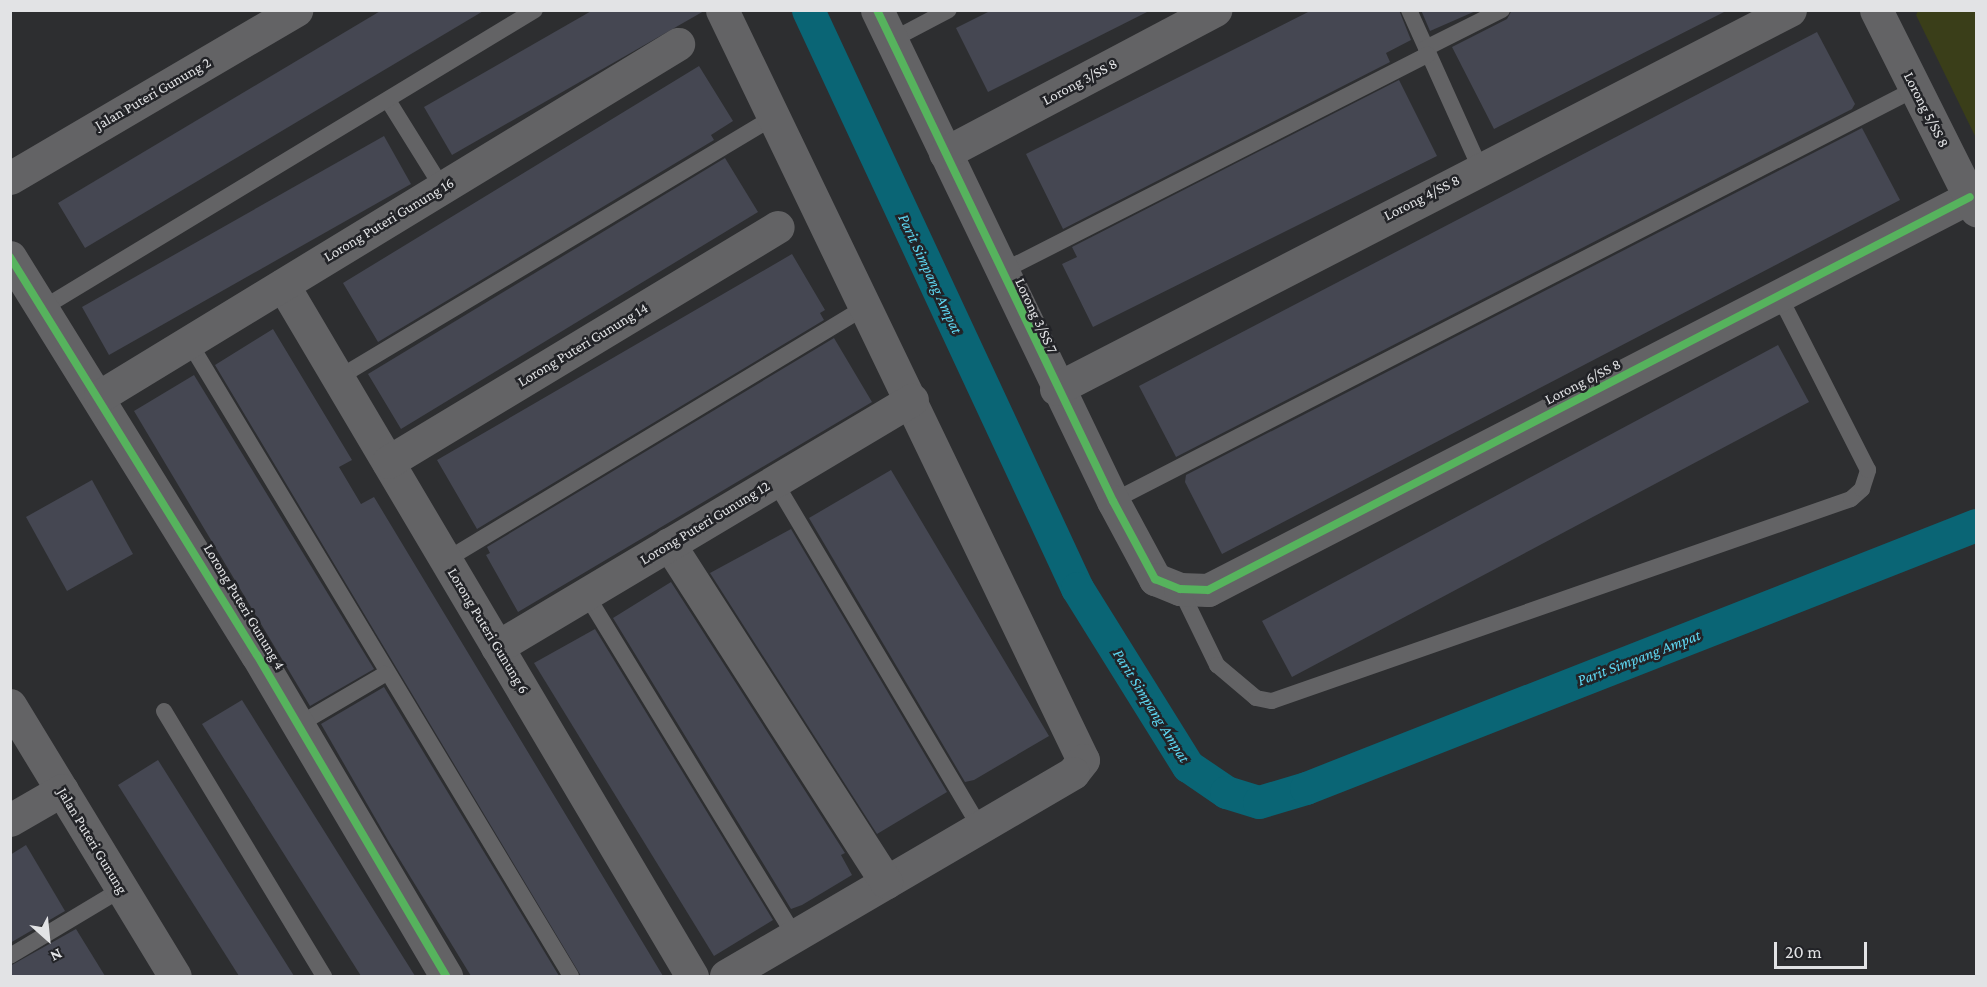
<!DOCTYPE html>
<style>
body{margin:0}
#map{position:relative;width:1987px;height:987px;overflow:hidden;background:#2d2e30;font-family:"Crimson Pro",serif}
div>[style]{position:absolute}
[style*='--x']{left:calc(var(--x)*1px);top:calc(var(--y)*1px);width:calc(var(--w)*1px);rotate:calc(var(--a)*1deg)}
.green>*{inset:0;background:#3a3e19}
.canal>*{height:33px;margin:-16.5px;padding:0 16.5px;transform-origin:16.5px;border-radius:16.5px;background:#0a6575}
.building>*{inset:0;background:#454752}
.lane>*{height:16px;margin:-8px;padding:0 8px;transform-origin:8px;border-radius:8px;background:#636365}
.street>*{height:33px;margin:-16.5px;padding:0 16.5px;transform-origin:16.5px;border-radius:16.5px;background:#636365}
.cycleway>*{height:8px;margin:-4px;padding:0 4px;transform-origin:4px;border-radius:4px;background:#56b35d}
span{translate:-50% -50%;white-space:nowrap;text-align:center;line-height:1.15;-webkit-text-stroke:5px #222327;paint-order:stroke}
.street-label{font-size:15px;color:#e2e3e5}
.water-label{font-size:16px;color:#5ed8f3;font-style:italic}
.frame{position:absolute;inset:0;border:12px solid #e2e3e5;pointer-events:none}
.north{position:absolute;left:18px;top:909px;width:60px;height:60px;-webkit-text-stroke:4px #222327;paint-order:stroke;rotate:153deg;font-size:16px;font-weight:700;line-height:24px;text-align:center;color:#e2e3e5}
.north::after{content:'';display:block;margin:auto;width:21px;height:27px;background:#e2e3e5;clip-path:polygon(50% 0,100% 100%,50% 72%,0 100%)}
.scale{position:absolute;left:1774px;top:942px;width:93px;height:27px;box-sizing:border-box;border:3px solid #e2e3e5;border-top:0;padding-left:8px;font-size:18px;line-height:21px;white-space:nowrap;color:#e2e3e5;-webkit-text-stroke:4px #222327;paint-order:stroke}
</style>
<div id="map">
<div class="green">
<i style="clip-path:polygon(1918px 11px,1976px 11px,1976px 138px,1916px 15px)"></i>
</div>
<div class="canal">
<i style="--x:808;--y:10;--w:638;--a:65.04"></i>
<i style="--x:1077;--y:588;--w:210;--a:58.1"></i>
<i style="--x:1188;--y:766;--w:46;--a:34.4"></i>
<i style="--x:1226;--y:792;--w:34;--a:17"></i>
<i style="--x:1259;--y:802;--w:49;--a:-16.6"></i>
<i style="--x:1306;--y:788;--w:720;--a:-21.43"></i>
</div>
<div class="building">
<i style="clip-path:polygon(382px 10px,485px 10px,85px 248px,58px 203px)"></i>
<i style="clip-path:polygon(593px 10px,704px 11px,452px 155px,424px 107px)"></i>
<i style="clip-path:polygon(992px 10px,1151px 10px,988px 92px,956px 28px)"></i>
<i style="clip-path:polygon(1312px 10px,1399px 10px,1411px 40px,1386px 53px,1390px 62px,1063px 229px,1026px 154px)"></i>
<i style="clip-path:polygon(1421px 10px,1478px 10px,1430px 31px)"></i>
<i style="clip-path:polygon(1512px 10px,1728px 10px,1494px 129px,1452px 47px,1507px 19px)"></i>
<i style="clip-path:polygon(1817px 32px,1855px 104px,1852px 109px,1176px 457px,1139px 386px)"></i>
<i style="clip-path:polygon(699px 66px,733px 121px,711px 135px,714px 140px,378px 342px,343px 283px)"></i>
<i style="clip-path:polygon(1399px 80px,1437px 156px,1093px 327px,1062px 264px,1077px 257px,1072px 247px)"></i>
<i style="clip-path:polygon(1862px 128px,1900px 200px,1222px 554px,1185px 482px,1186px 475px)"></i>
<i style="clip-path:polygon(384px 136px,411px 184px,109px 355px,82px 307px)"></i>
<i style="clip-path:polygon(725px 158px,758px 212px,401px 429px,368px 374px)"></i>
<i style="clip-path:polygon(792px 254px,825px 310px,820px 313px,824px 320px,477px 529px,437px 460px)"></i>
<i style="clip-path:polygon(273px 329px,352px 460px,339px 467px,361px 504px,374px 497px,663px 976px,581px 976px,215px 365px)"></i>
<i style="clip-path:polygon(834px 338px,872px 402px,518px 612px,486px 555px,490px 553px,487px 547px)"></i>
<i style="clip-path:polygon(1778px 345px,1809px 402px,1292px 677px,1262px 621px)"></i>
<i style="clip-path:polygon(194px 375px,374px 669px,310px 706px,134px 411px)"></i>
<i style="clip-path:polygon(891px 470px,1049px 736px,974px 780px,965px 782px,809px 518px)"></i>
<i style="clip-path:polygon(92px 480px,133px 554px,67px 591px,26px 517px)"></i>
<i style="clip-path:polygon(791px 529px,947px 792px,877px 834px,710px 573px)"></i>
<i style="clip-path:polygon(671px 582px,845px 853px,841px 855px,852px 875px,802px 905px,791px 909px,613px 618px)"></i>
<i style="clip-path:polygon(595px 629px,773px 920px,714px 956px,534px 663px)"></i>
<i style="clip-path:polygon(384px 687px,559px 976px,471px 976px,389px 842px,321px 724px)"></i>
<i style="clip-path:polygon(242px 700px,415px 976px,361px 976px,202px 724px)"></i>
<i style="clip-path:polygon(158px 760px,294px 976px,239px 976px,118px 785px)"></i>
<i style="clip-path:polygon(26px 845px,65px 911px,10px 943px,10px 855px)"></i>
<i style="clip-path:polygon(76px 929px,105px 976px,10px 976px,10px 966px)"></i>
</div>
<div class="lane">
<i style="--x:1409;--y:10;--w:173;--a:65.8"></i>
<i style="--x:892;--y:40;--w:64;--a:-27.8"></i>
<i style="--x:1426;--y:48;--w:85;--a:-26.6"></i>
<i style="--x:389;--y:102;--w:100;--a:58.1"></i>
<i style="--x:1001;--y:272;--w:479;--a:-27"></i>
<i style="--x:43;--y:308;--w:575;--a:-31.2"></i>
<i style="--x:189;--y:342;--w:740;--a:58.93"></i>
<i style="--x:338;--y:378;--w:508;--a:-30.91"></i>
<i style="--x:775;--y:482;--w:401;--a:59.3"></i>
<i style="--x:1113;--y:501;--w:902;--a:-27.19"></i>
<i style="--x:446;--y:560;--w:492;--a:-31.1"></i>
<i style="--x:1180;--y:589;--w:85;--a:64"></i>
<i style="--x:1217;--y:665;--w:51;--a:40.2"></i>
<i style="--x:1256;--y:698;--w:16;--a:11"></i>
<i style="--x:1272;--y:701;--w:613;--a:-19.23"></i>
<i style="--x:1851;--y:499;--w:15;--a:-42"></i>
<i style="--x:1862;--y:489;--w:20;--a:-72"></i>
<i style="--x:1868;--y:470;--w:196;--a:-117"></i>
<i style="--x:586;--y:594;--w:401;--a:58.6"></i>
<i style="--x:164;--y:711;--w:310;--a:58.9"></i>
<i style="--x:298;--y:725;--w:101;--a:-30.4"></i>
<i style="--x:10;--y:956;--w:131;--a:-30.9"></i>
</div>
<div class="street">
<i style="--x:722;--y:10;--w:832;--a:64.3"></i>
<i style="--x:1083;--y:760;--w:16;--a:128"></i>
<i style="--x:1073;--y:773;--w:402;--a:149.7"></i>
<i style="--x:877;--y:10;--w:545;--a:64.33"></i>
<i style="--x:1113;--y:501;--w:89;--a:61.7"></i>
<i style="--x:1155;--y:579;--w:27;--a:22"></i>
<i style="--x:1180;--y:589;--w:28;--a:2"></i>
<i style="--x:1208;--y:590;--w:857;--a:-27.28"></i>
<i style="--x:1876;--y:10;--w:224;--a:63.4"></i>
<i style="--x:945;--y:153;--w:306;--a:-27.9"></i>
<i style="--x:10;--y:178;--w:332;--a:-30.4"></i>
<i style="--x:10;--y:257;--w:468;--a:58.2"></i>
<i style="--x:257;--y:655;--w:373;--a:59.5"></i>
<i style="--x:283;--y:285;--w:803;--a:59.38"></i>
<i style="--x:1056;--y:389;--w:826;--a:-27.31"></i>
<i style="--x:100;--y:396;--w:677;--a:-31.34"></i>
<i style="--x:388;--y:462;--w:455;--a:-31.1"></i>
<i style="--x:669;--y:544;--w:402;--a:57.3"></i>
<i style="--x:497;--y:647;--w:483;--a:-30.8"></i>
<i style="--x:10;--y:705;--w:317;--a:58.7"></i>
<i style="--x:10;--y:820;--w:60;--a:-30"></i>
</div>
<div class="cycleway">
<i style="--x:877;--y:10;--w:545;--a:64.33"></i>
<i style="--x:1113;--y:501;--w:89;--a:61.7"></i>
<i style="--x:1155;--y:579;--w:27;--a:22"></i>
<i style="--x:1180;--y:589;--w:28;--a:2"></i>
<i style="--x:1208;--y:590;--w:857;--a:-27.28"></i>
<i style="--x:10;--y:257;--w:468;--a:58.2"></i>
<i style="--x:257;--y:655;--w:373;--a:59.5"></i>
</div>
<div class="street-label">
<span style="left:1080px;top:82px;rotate:-28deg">Lorong 3/SS 8</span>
<span style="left:153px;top:94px;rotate:-30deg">Jalan Puteri Gunung 2</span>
<span style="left:1926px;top:110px;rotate:63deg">Lorong 5/SS 8</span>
<span style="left:1422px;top:198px;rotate:-27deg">Lorong 4/SS 8</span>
<span style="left:389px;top:220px;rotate:-31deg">Lorong Puteri Gunung 16</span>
<span style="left:1036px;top:316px;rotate:65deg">Lorong 3/SS 7</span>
<span style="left:583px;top:345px;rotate:-31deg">Lorong Puteri Gunung 14</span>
<span style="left:1583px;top:382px;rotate:-27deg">Lorong 6/SS 8</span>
<span style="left:705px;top:523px;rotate:-31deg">Lorong Puteri Gunung 12</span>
<span style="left:244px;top:607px;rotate:59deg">Lorong Puteri Gunung 4</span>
<span style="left:488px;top:631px;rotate:59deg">Lorong Puteri Gunung 6</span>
<span style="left:92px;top:841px;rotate:59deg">Jalan Puteri Gunung</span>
</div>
<div class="water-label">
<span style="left:930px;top:274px;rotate:65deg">Parit Simpang Ampat</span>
<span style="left:1639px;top:658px;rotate:-21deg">Parit Simpang Ampat</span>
<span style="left:1151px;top:706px;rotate:58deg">Parit Simpang Ampat</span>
</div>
<div class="frame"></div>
<div class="north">N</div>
<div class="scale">20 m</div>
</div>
